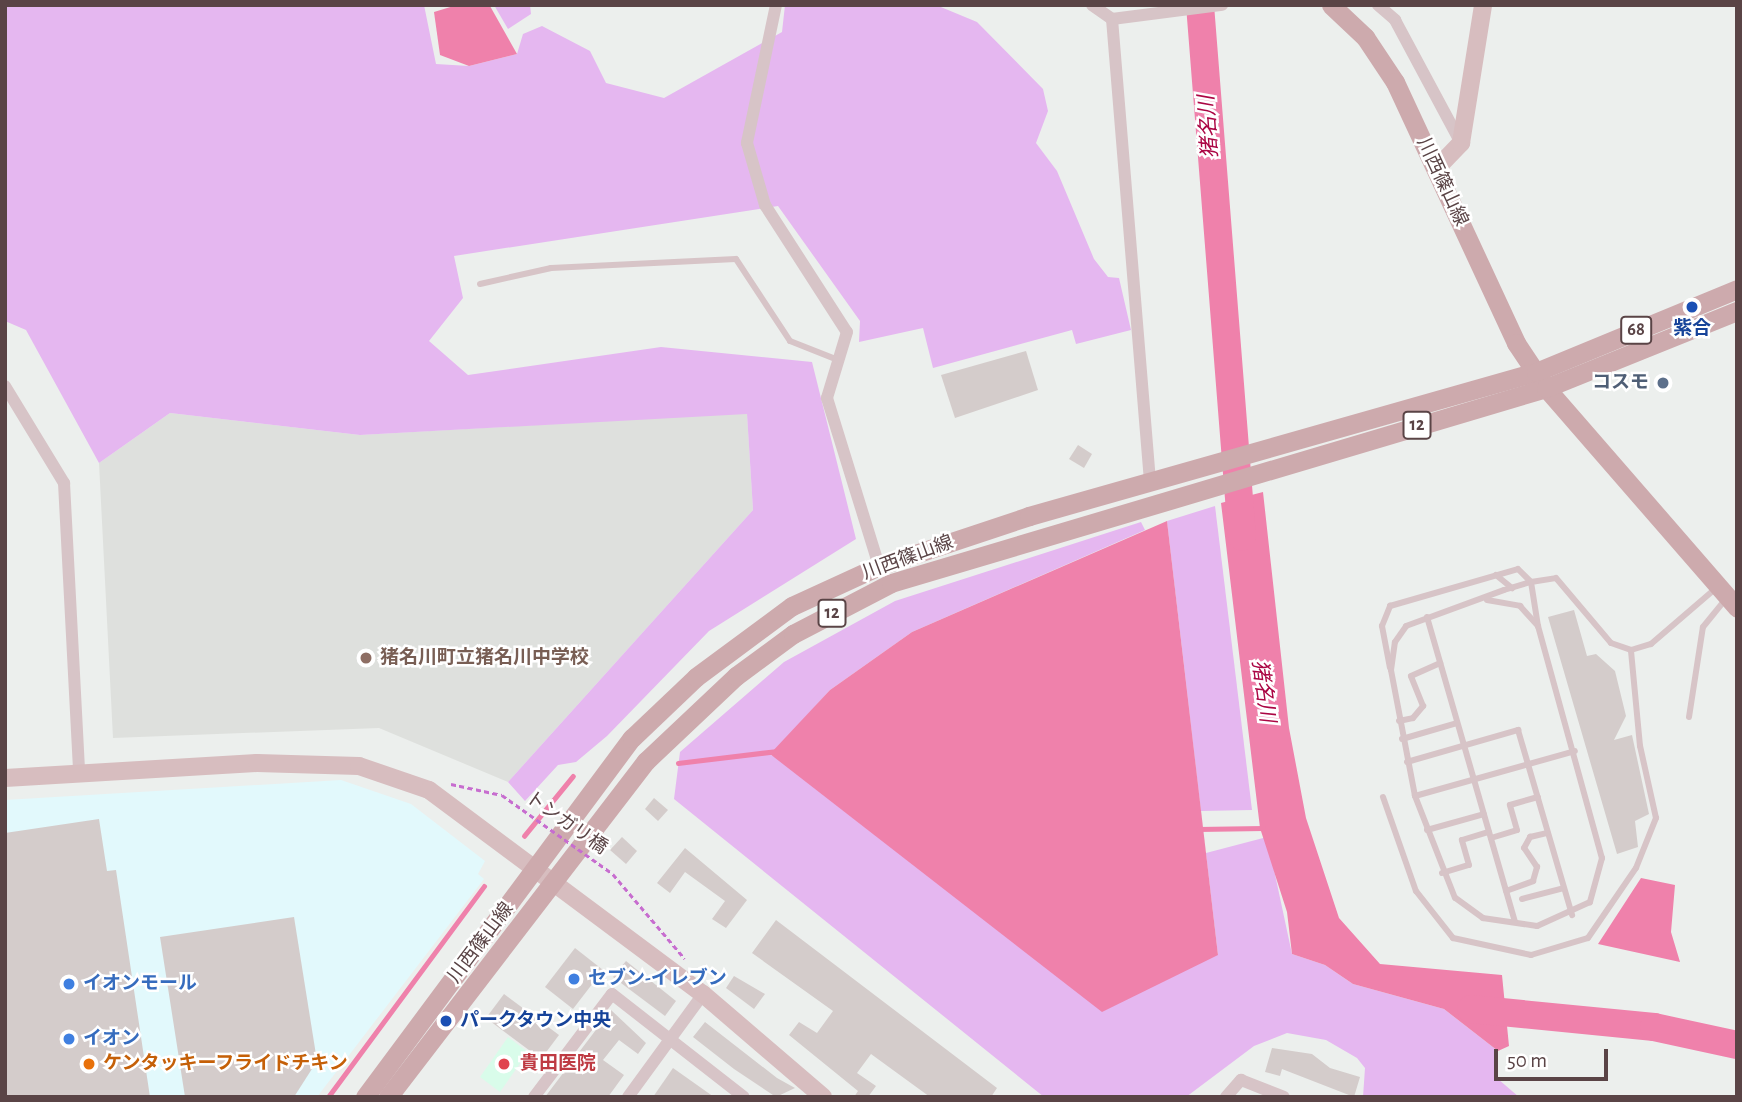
<!DOCTYPE html>
<meta charset="utf-8">
<style>
body{margin:0}
#map{position:relative;width:1742px;height:1102px;overflow:hidden;background:#ecefed;font-family:"Alegreya Sans","Noto Sans JP",sans-serif}
div>[style]{position:absolute}
[style*='--x']{left:calc(var(--x)*1px);top:calc(var(--y)*1px);width:calc(var(--w)*1px);rotate:calc(var(--a)*1deg)}
.commercial>*{inset:0;background:#e2f9fc}
.education>*{inset:0;background:#dee0dd}
.medical>*{inset:0;background:#d9fcea}
.green>*{inset:0;background:#e5b7f0}
.water>*{inset:0;background:#ef81ab}
.stream>*{height:4.5px;margin:-2.25px;padding:0 2.25px;transform-origin:2.25px;border-radius:2.25px;background:#ef81ab}
.river>*{height:28px;margin:-14px;padding:0 14px;transform-origin:14px;border-radius:14px;background:#ef81ab}
.building>*{inset:0;background:#d4cccb}
.path>*{height:2.5px;margin-top:-1.25px;transform-origin:0;background:repeating-linear-gradient(90deg,#c76dcf 0 5px,transparent 0 8.5px)}
.lane>*{height:6px;margin:-3px;padding:0 3px;transform-origin:3px;border-radius:3px;background:#d7c4c7}
.street>*{height:12px;margin:-6px;padding:0 6px;transform-origin:6px;border-radius:6px;background:#d7c4c7}
.secondary>*{height:18px;margin:-9px;padding:0 9px;transform-origin:9px;border-radius:9px;background:#d7bdbf}
.primary>*{height:19px;margin:-9.5px;padding:0 9.5px;transform-origin:9.5px;border-radius:9.5px;background:#cdaaad}
.path-bridge>*{height:2.5px;margin-top:-1.25px;transform-origin:0;background:repeating-linear-gradient(90deg,#c76dcf 0 5px,transparent 0 8.5px)}
.dots>*{width:19px;height:19px;translate:-50% -50%;box-sizing:border-box;border:4px solid #fff;border-radius:50%}
span{translate:-50% -50%;white-space:nowrap;text-align:center;line-height:1.15;-webkit-text-stroke:5px #fff;paint-order:stroke}
.shield-label span{padding:2px 5px;background:#fff;border:2px solid;border-radius:5px;-webkit-text-stroke-width:0}
.shield-label{font-size:18px;color:#5a4446;font-weight:700}
.street-label{font-size:19px;color:#5a4446}
.transit-label{font-size:19px;color:#164399;font-weight:700}
.left{translate:0 -50%;text-align:left}
.service-label{font-size:19px;color:#4e5e75;font-weight:700}
.right{translate:-100% -50%;text-align:right}
.education-label{font-size:19px;color:#785e54;font-weight:700}
.shop-label{font-size:19px;color:#366cbe;font-weight:700}
.food-label{font-size:19px;color:#c56008;font-weight:700}
.health-label{font-size:19px;color:#be3a42;font-weight:700}
.water-label{font-size:21px;color:#ab0644;font-style:italic}
.frame{position:absolute;inset:0;border:7px solid #5a4446;pointer-events:none}
.scale{position:absolute;left:1494px;top:1049px;width:114px;height:32px;box-sizing:border-box;border:4px solid #5a4446;border-top:0;padding-left:9px;font-size:21px;line-height:24px;white-space:nowrap;color:#5a4446;-webkit-text-stroke:5px #fff;paint-order:stroke}
</style>
<div id="map">
<div class="commercial">
<i style="clip-path:polygon(341px 780px,411px 804px,485px 861px,478px 874px,484px 879px,317px 1097px,5px 1097px,5px 800px)"></i>
</div>
<div class="education">
<i style="clip-path:polygon(170px 413px,360px 435px,747px 413px,753px 510px,508px 782px,379px 728px,113px 738px,99px 463px)"></i>
</div>
<div class="medical">
<i style="clip-path:polygon(508px 1037px,528px 1052px,500px 1092px,480px 1077px)"></i>
</div>
<div class="green">
<i style="clip-path:polygon(5px 5px,424px 5px,436px 64px,469px 66px,517px 54px,523px 34px,542px 26px,590px 51px,606px 83px,664px 98px,782px 32px,785px 5px,936px 5px,977px 22px,1043px 89px,1048px 111px,1036px 143px,1057px 171px,1094px 259px,1108px 277px,1119px 278px,1131px 330px,1076px 344px,1072px 330px,933px 368px,923px 328px,859px 342px,860px 321px,778px 206px,454px 256px,463px 298px,429px 341px,468px 375px,661px 347px,812px 362px,856px 539px,709px 631px,607px 736px,576px 762px,558px 765px,525px 801px,508px 782px,753px 510px,747px 414px,360px 435px,170px 413px,99px 463px,26px 330px,5px 321px)"></i>
<i style="clip-path:polygon(494px 5px,530px 5px,531px 14px,508px 29px)"></i>
<i style="clip-path:polygon(1215px 506px,1252px 810px,1201px 811px,1167px 521px)"></i>
<i style="clip-path:polygon(1141px 522px,1145px 530px,912px 632px,830px 690px,771px 755px,1218px 955px,1206px 853px,1267px 837px,1292px 954px,1325px 965px,1353px 984px,1444px 1009px,1498px 1051px,1498px 1079px,1519px 1097px,1363px 1097px,1365px 1068px,1357px 1058px,1326px 1040px,1287px 1033px,1254px 1046px,1186px 1097px,1044px 1097px,674px 799px,680px 752px,784px 662px,895px 601px)"></i>
</div>
<div class="water">
<i style="clip-path:polygon(457px 5px,490px 6px,517px 54px,469px 66px,440px 55px,434px 12px)"></i>
<i style="clip-path:polygon(1263px 492px,1289px 728px,1306px 818px,1339px 918px,1380px 964px,1502px 975px,1509px 1046px,1498px 1051px,1444px 1009px,1353px 984px,1325px 965px,1292px 954px,1287px 912px,1260px 828px,1221px 503px)"></i>
<i style="clip-path:polygon(1167px 521px,1218px 955px,1102px 1012px,770px 754px,830px 690px,912px 632px)"></i>
<i style="clip-path:polygon(1641px 878px,1675px 885px,1671px 932px,1680px 962px,1598px 944px)"></i>
</div>
<div class="stream">
<i style="--x:678;--y:763;--w:100;--a:-6.9"></i>
<i style="--x:1198;--y:829;--w:65;--a:-0.9"></i>
<i style="--x:524;--y:836;--w:77;--a:-50.8"></i>
<i style="--x:328;--y:1097;--w:262;--a:-53.5"></i>
</div>
<div class="river">
<i style="--x:1200;--y:5;--w:533;--a:85.48"></i>
<i style="--x:1471;--y:1009;--w:184;--a:5.6"></i>
<i style="--x:1654;--y:1027;--w:85;--a:12.2"></i>
</div>
<div class="building">
<i style="clip-path:polygon(1026px 351px,1038px 390px,955px 418px,941px 375px)"></i>
<i style="clip-path:polygon(1078px 445px,1092px 454px,1084px 468px,1069px 459px)"></i>
<i style="clip-path:polygon(1574px 610px,1587px 656px,1596px 654px,1615px 671px,1626px 716px,1614px 740px,1632px 735px,1649px 814px,1635px 821px,1638px 847px,1617px 854px,1548px 617px)"></i>
<i style="clip-path:polygon(654px 798px,668px 810px,658px 821px,645px 809px)"></i>
<i style="clip-path:polygon(99px 819px,107px 871px,116px 870px,150px 1097px,5px 1097px,5px 833px)"></i>
<i style="clip-path:polygon(622px 837px,637px 851px,626px 864px,610px 850px)"></i>
<i style="clip-path:polygon(685px 848px,747px 900px,726px 928px,712px 919px,725px 901px,685px 872px,670px 893px,657px 883px)"></i>
<i style="clip-path:polygon(294px 917px,317px 1061px,294px 1097px,185px 1097px,160px 937px)"></i>
<i style="clip-path:polygon(776px 920px,997px 1088px,991px 1097px,930px 1097px,871px 1054px,857px 1073px,876px 1086px,868px 1097px,854px 1097px,858px 1091px,789px 1035px,799px 1022px,817px 1033px,833px 1011px,752px 953px)"></i>
<i style="clip-path:polygon(575px 948px,603px 970px,573px 1009px,545px 987px)"></i>
<i style="clip-path:polygon(626px 961px,676px 1001px,665px 1016px,613px 977px)"></i>
<i style="clip-path:polygon(734px 976px,765px 994px,754px 1009px,726px 988px)"></i>
<i style="clip-path:polygon(504px 994px,559px 1035px,541px 1059px,486px 1018px)"></i>
<i style="clip-path:polygon(611px 1010px,646px 1043px,638px 1054px,619px 1040px,603px 1060px,624px 1075px,608px 1097px,545px 1097px)"></i>
<i style="clip-path:polygon(705px 1022px,777px 1078px,795px 1088px,776px 1097px,734px 1069px,693px 1037px)"></i>
<i style="clip-path:polygon(1272px 1048px,1312px 1054px,1330px 1068px,1360px 1077px,1354px 1097px,1282px 1069px,1280px 1076px,1265px 1072px)"></i>
<i style="clip-path:polygon(673px 1068px,714px 1097px,653px 1097px)"></i>
</div>
<div class="path">
<i style="--x:451;--y:784;--w:52;--a:12.2"></i>
<i style="--x:613;--y:874;--w:111;--a:49.7"></i>
</div>
<div class="lane">
<i style="--x:480;--y:284;--w:73;--a:-12.7"></i>
<i style="--x:551;--y:268;--w:185;--a:-2.8"></i>
<i style="--x:736;--y:259;--w:98;--a:56.6"></i>
<i style="--x:790;--y:341;--w:52;--a:21.6"></i>
<i style="--x:1496;--y:575;--w:21;--a:39"></i>
<i style="--x:1487;--y:600;--w:34;--a:10"></i>
<i style="--x:1520;--y:606;--w:27;--a:48"></i>
<i style="--x:1538;--y:626;--w:241;--a:74.6"></i>
<i style="--x:1602;--y:858;--w:46;--a:105.3"></i>
<i style="--x:1590;--y:902;--w:58;--a:155.6"></i>
<i style="--x:1537;--y:926;--w:55;--a:-171.6"></i>
<i style="--x:1483;--y:918;--w:34;--a:-144"></i>
<i style="--x:1455;--y:898;--w:110;--a:-111.4"></i>
<i style="--x:1415;--y:796;--w:128;--a:-100.8"></i>
<i style="--x:1391;--y:670;--w:28;--a:-82"></i>
<i style="--x:1395;--y:642;--w:19;--a:-55"></i>
<i style="--x:1406;--y:626;--w:104;--a:-20.2"></i>
<i style="--x:1504;--y:590;--w:28;--a:-17"></i>
<i style="--x:1531;--y:582;--w:45;--a:81"></i>
<i style="--x:1427;--y:617;--w:317;--a:73.9"></i>
<i style="--x:1390;--y:668;--w:43;--a:-100.8"></i>
<i style="--x:1382;--y:626;--w:22;--a:-68"></i>
<i style="--x:1390;--y:606;--w:133;--a:-16.1"></i>
<i style="--x:1518;--y:569;--w:18;--a:45"></i>
<i style="--x:1531;--y:582;--w:25;--a:-9"></i>
<i style="--x:1556;--y:578;--w:85;--a:49.8"></i>
<i style="--x:1611;--y:643;--w:21;--a:19"></i>
<i style="--x:1631;--y:650;--w:21;--a:-17"></i>
<i style="--x:1651;--y:644;--w:84;--a:-40.7"></i>
<i style="--x:1689;--y:717;--w:91;--a:-81.2"></i>
<i style="--x:1703;--y:627;--w:36;--a:-51"></i>
<i style="--x:1399;--y:721;--w:14;--a:-12"></i>
<i style="--x:1413;--y:718;--w:16;--a:-50"></i>
<i style="--x:1423;--y:706;--w:32;--a:-112"></i>
<i style="--x:1411;--y:676;--w:32;--a:-24"></i>
<i style="--x:1402;--y:739;--w:57;--a:-16.2"></i>
<i style="--x:1407;--y:762;--w:116;--a:-16.1"></i>
<i style="--x:1518;--y:730;--w:193;--a:73.7"></i>
<i style="--x:1415;--y:796;--w:166;--a:-15.7"></i>
<i style="--x:1383;--y:797;--w:100;--a:70.7"></i>
<i style="--x:1416;--y:891;--w:60;--a:51.8"></i>
<i style="--x:1453;--y:938;--w:80;--a:12.3"></i>
<i style="--x:1531;--y:955;--w:59;--a:-16.6"></i>
<i style="--x:1588;--y:938;--w:85;--a:-55.6"></i>
<i style="--x:1636;--y:868;--w:54;--a:-68.2"></i>
<i style="--x:1656;--y:818;--w:74;--a:-102.5"></i>
<i style="--x:1640;--y:746;--w:96;--a:-95.4"></i>
<i style="--x:1427;--y:830;--w:59;--a:-15.7"></i>
<i style="--x:1491;--y:838;--w:27;--a:-17"></i>
<i style="--x:1517;--y:830;--w:26;--a:-106"></i>
<i style="--x:1510;--y:805;--w:29;--a:-16"></i>
<i style="--x:1442;--y:873;--w:28;--a:-17"></i>
<i style="--x:1469;--y:865;--w:26;--a:-106"></i>
<i style="--x:1462;--y:840;--w:28;--a:-17"></i>
<i style="--x:1506;--y:891;--w:29;--a:-20"></i>
<i style="--x:1533;--y:881;--w:15;--a:-74"></i>
<i style="--x:1537;--y:867;--w:23;--a:-124"></i>
<i style="--x:1524;--y:848;--w:13;--a:-61"></i>
<i style="--x:1530;--y:837;--w:18;--a:-13"></i>
<i style="--x:1522;--y:899;--w:43;--a:-14.7"></i>
</div>
<div class="street">
<i style="--x:776;--y:5;--w:141;--a:101.9"></i>
<i style="--x:747;--y:143;--w:65;--a:73.8"></i>
<i style="--x:765;--y:205;--w:151;--a:57.2"></i>
<i style="--x:847;--y:332;--w:69;--a:106.9"></i>
<i style="--x:827;--y:398;--w:176;--a:72.8"></i>
<i style="--x:1092;--y:5;--w:24;--a:35"></i>
<i style="--x:1112;--y:19;--w:111;--a:-7.3"></i>
<i style="--x:1378;--y:5;--w:23;--a:41"></i>
<i style="--x:1395;--y:20;--w:140;--a:61.8"></i>
<i style="--x:1112;--y:19;--w:464;--a:85.3"></i>
<i style="--x:5;--y:386;--w:114;--a:58.7"></i>
<i style="--x:64;--y:483;--w:290;--a:87"></i>
<i style="--x:534;--y:1097;--w:129;--a:-52.9"></i>
<i style="--x:612;--y:994;--w:167;--a:38"></i>
<i style="--x:628;--y:1097;--w:127;--a:-53.9"></i>
<i style="--x:1226;--y:1097;--w:23;--a:-49"></i>
<i style="--x:1241;--y:1080;--w:46;--a:21.6"></i>
</div>
<div class="secondary">
<i style="--x:1437;--y:168;--w:35;--a:-46"></i>
<i style="--x:1461;--y:143;--w:140;--a:-80.9"></i>
<i style="--x:5;--y:778;--w:252;--a:-3.4"></i>
<i style="--x:257;--y:763;--w:102;--a:1.7"></i>
<i style="--x:359;--y:766;--w:74;--a:18.9"></i>
<i style="--x:429;--y:790;--w:342;--a:36.7"></i>
<i style="--x:703;--y:994;--w:158;--a:40.6"></i>
</div>
<div class="primary">
<i style="--x:1331;--y:5;--w:47;--a:43.3"></i>
<i style="--x:1365;--y:37;--w:54;--a:56.3"></i>
<i style="--x:1395;--y:82;--w:288;--a:65.1"></i>
<i style="--x:1516;--y:343;--w:54;--a:56.3"></i>
<i style="--x:1546;--y:388;--w:291;--a:49"></i>
<i style="--x:365;--y:1097;--w:447;--a:-53.4"></i>
<i style="--x:632;--y:738;--w:88;--a:-43.6"></i>
<i style="--x:696;--y:677;--w:119;--a:-36.5"></i>
<i style="--x:792;--y:606;--w:96;--a:-24.7"></i>
<i style="--x:879;--y:566;--w:158;--a:-18.4"></i>
<i style="--x:1029;--y:516;--w:527;--a:-15.86"></i>
<i style="--x:1536;--y:372;--w:217;--a:-22.4"></i>
<i style="--x:388;--y:1097;--w:424;--a:-52.5"></i>
<i style="--x:646;--y:761;--w:124;--a:-43.4"></i>
<i style="--x:736;--y:676;--w:71;--a:-36.4"></i>
<i style="--x:793;--y:634;--w:110;--a:-27.5"></i>
<i style="--x:891;--y:583;--w:683;--a:-16.58"></i>
<i style="--x:1546;--y:388;--w:206;--a:-22"></i>
</div>
<div class="path-bridge">
<i style="--x:502;--y:795;--w:136;--a:35.4"></i>
</div>
<div class="dots">
<i style="left:1692px;top:307px;background:#1a4fb4"></i>
<i style="left:1663px;top:383px;background:#5c6f8a"></i>
<i style="left:366px;top:658px;background:#8d6e63"></i>
<i style="left:574px;top:979px;background:#3f7fe0"></i>
<i style="left:69px;top:984px;background:#3f7fe0"></i>
<i style="left:446px;top:1021px;background:#1a4fb4"></i>
<i style="left:69px;top:1039px;background:#3f7fe0"></i>
<i style="left:89px;top:1064px;background:#e8710a"></i>
<i style="left:504px;top:1064px;background:#e0444e"></i>
</div>
<div class="shield-label">
<span style="left:1636px;top:330px">68</span>
<span style="left:1417px;top:425px">12</span>
<span style="left:832px;top:613px">12</span>
</div>
<div class="street-label">
<span style="left:1442px;top:182px;rotate:65deg">川西篠山線</span>
<span style="left:908px;top:558px;rotate:-20deg">川西篠山線</span>
<span style="left:566px;top:823px;rotate:35deg">トンガリ橋</span>
<span style="left:481px;top:943px;rotate:-53deg">川西篠山線</span>
</div>
<div class="transit-label">
<span style="left:1692px;top:329px">紫合</span>
<span class="left" style="left:460px;top:1021px">パークタウン中央</span>
</div>
<div class="service-label">
<span class="right" style="left:1649px;top:383px">コスモ</span>
</div>
<div class="education-label">
<span class="left" style="left:380px;top:658px">猪名川町立猪名川中学校</span>
</div>
<div class="shop-label">
<span class="left" style="left:588px;top:979px">セブン-イレブン</span>
<span class="left" style="left:83px;top:984px">イオンモール</span>
<span class="left" style="left:83px;top:1039px">イオン</span>
</div>
<div class="food-label">
<span class="left" style="left:103px;top:1064px">ケンタッキーフライドチキン</span>
</div>
<div class="health-label">
<span class="left" style="left:520px;top:1064px">貴田医院</span>
</div>
<div class="water-label">
<span style="left:1209px;top:127px;rotate:-94deg">猪名川</span>
<span style="left:1263px;top:691px;rotate:82deg">猪名川</span>
</div>
<div class="frame"></div>
<div class="scale">50 m</div>
</div>
